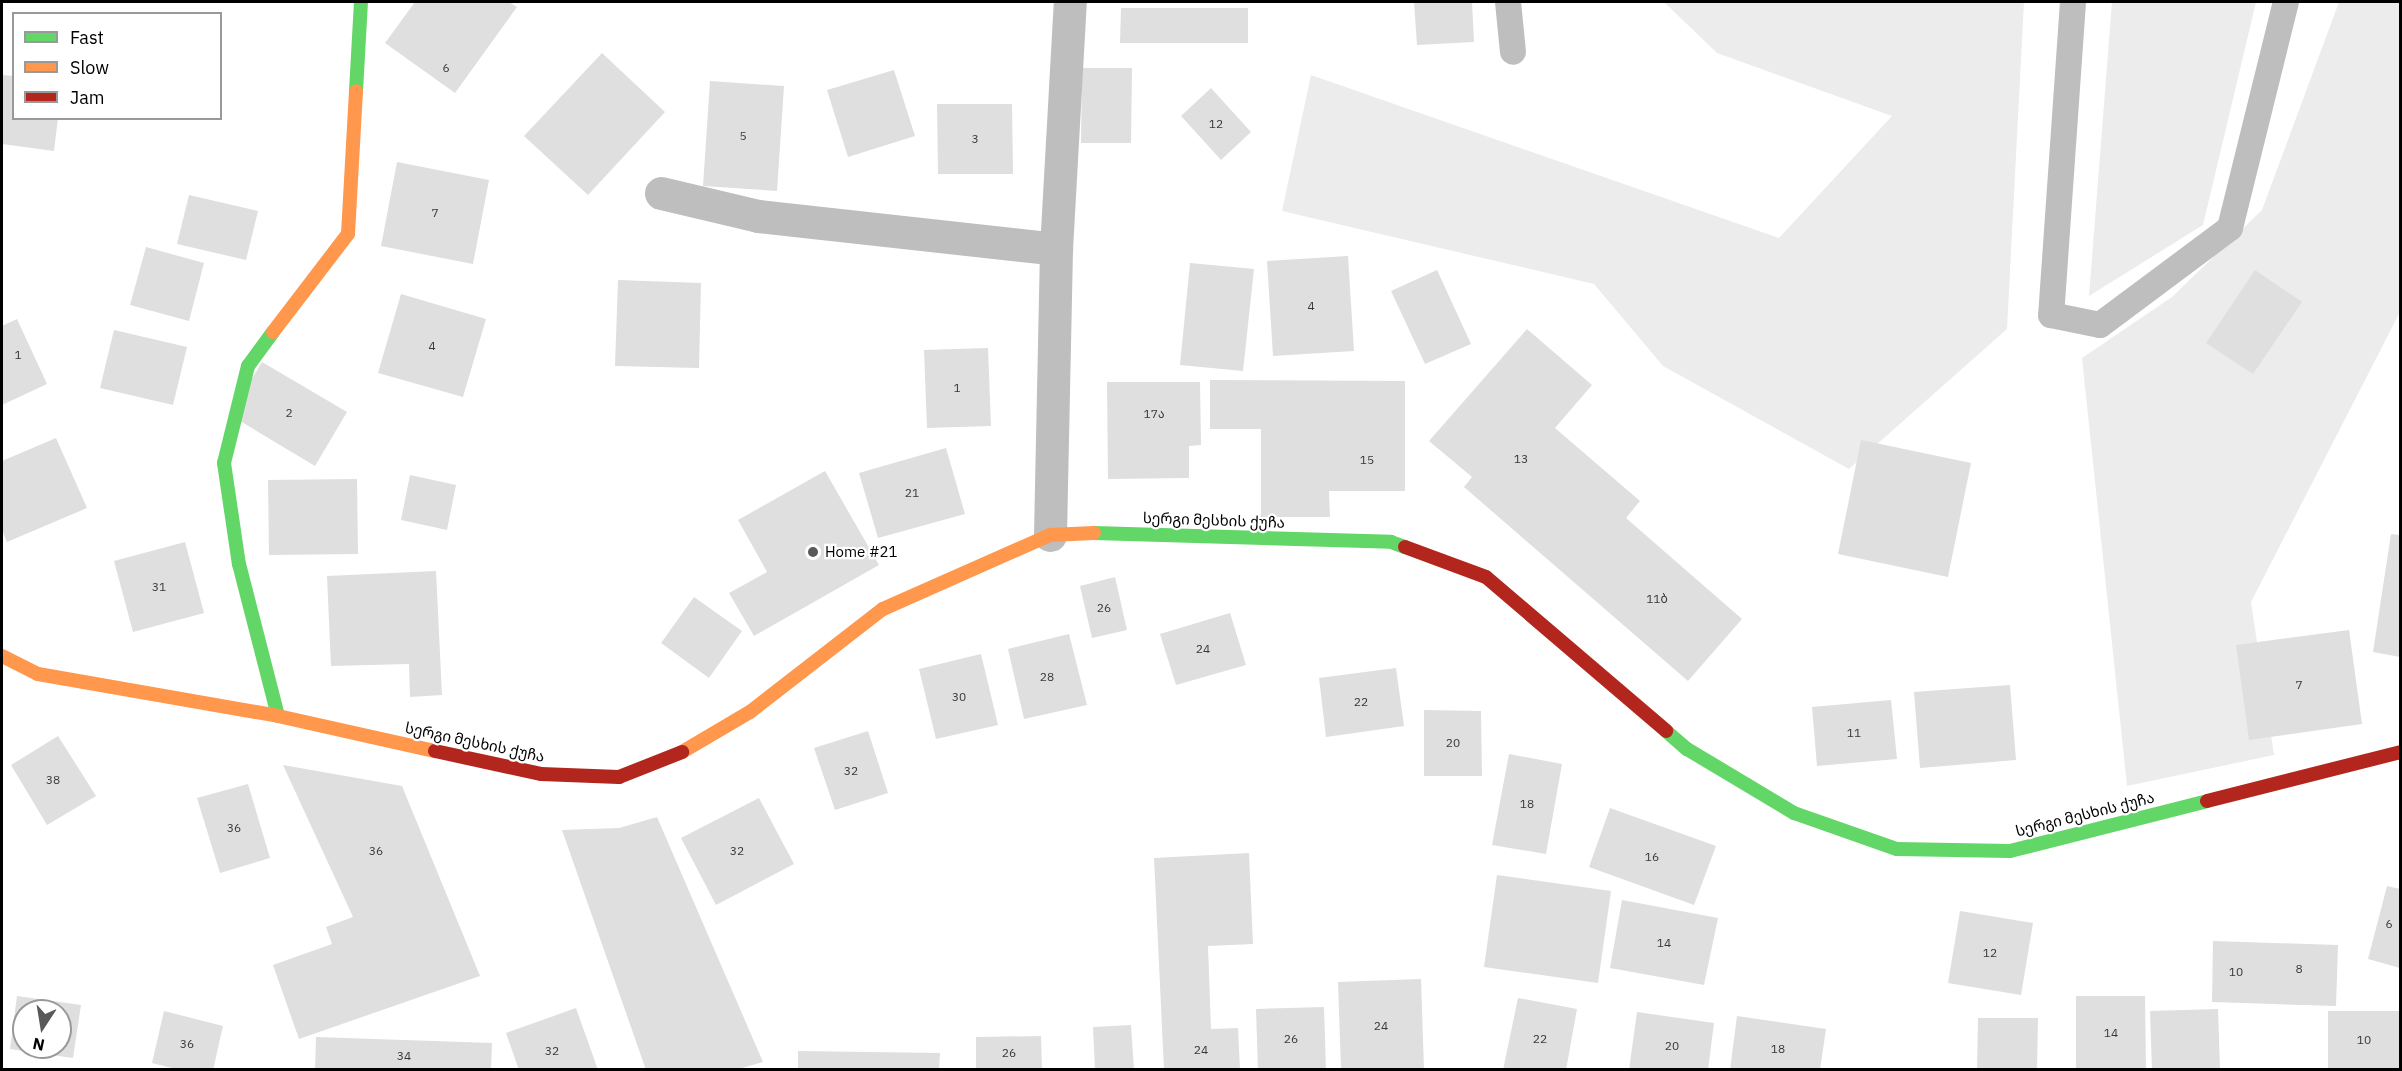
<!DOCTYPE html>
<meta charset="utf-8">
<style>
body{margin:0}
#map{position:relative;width:2402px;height:1071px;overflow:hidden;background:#fff;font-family:"IBM Plex Sans","Noto Sans Georgian",sans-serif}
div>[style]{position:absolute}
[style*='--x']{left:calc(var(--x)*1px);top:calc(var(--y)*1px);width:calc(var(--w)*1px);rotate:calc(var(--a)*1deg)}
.green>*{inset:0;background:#ececec}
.building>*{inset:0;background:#dfdfdf}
.lane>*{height:26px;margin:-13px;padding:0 13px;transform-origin:13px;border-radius:13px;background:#bebebe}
.street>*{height:33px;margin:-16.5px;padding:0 16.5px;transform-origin:16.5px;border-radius:16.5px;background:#bebebe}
.fast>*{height:14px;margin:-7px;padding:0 7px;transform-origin:7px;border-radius:7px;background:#63d668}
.slow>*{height:14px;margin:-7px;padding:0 7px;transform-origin:7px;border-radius:7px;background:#ff974d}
.jam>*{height:14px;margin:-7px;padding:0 7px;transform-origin:7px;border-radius:7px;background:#b3261e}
.dots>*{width:16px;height:16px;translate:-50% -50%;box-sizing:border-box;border:3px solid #fff;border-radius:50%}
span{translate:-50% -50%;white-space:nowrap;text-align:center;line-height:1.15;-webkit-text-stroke:4.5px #fff;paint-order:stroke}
.number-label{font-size:12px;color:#383838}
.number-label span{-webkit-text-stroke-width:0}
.street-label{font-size:15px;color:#000}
.poi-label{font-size:15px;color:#000}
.left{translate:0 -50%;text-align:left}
.frame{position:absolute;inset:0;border:3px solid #000;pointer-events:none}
.legend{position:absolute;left:12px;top:12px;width:210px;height:108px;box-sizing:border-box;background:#fff;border:2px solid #999;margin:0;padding:8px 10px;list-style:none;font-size:18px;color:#000}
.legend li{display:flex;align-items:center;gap:12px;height:30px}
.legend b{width:30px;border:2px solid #999}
.north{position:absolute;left:12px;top:999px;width:60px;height:60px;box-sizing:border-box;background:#fff;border:2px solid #999;border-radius:50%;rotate:192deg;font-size:16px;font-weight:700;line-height:24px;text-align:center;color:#000}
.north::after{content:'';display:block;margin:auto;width:21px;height:27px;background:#595959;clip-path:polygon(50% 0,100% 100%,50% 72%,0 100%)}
</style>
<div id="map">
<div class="green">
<i style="clip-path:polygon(1664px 2px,2024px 2px,2007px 329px,1849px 469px,1663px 366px,1594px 284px,1282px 211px,1311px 75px,1779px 238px,1892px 116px,1717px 53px)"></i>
<i style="clip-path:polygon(2112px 2px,2256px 2px,2203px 225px,2089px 296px)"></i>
<i style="clip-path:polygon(2339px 2px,2400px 2px,2400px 312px,2251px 602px,2274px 755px,2127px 786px,2082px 358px,2172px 297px,2262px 210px)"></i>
</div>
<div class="building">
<i style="clip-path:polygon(415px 2px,509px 2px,517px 7px,455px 93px,385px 43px)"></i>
<i style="clip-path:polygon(1414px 2px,1472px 2px,1474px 42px,1417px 45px)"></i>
<i style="clip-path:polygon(1121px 8px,1248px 8px,1248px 43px,1120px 43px)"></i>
<i style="clip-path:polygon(602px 53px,665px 112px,588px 195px,524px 136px)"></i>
<i style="clip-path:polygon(1082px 68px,1132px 68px,1131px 143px,1081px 143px)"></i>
<i style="clip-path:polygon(894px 70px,915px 136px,848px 157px,827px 90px)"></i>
<i style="clip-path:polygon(2px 75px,14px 76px,14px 118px,58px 118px,54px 151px,2px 144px)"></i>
<i style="clip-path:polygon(710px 81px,784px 86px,777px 191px,703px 186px)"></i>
<i style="clip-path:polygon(1211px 88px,1251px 132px,1221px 160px,1181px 116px)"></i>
<i style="clip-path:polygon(937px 104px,1012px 104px,1013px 174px,938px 174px)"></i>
<i style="clip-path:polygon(397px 162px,489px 180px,473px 264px,381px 246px)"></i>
<i style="clip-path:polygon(189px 195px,258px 211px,246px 260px,177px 244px)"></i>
<i style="clip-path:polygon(146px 247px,204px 263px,189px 321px,130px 305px)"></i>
<i style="clip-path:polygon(1348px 256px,1354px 351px,1273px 356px,1267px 261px)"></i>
<i style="clip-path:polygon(1190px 263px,1254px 269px,1243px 371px,1180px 365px)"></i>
<i style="clip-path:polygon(1437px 270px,1471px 344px,1425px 364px,1391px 291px)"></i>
<i style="clip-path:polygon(2255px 270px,2302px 302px,2253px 374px,2206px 343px)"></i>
<i style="clip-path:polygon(618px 280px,701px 283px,699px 368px,615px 366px)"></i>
<i style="clip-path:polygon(401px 294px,486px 319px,463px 397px,378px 373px)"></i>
<i style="clip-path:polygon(17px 319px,47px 384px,2px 405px,2px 326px)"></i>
<i style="clip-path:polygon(1527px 329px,1592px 385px,1555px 428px,1640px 501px,1626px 518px,1742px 619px,1688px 681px,1464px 487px,1472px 477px,1429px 441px)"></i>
<i style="clip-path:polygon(114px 330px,187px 347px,173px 405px,100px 388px)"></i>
<i style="clip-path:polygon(988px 348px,991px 426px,927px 428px,924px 350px)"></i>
<i style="clip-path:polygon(262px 362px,347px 412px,315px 466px,230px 415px)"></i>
<i style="clip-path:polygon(1210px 380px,1405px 381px,1405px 491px,1329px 491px,1330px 517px,1261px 517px,1261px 429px,1210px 429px)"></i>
<i style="clip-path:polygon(1107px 382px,1200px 382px,1201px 445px,1189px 446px,1189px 478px,1108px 479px)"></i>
<i style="clip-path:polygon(56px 438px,87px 508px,7px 542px,2px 530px,2px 461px)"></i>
<i style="clip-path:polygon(1861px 440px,1971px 463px,1948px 577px,1838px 554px)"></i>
<i style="clip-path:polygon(946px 448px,965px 514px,878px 538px,859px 473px)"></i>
<i style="clip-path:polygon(825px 471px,879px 565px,754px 636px,729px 593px,767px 572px,738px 520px)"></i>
<i style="clip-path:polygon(410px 475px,456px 485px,447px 530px,401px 520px)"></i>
<i style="clip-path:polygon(357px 479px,358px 554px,269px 555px,268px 480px)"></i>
<i style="clip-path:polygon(2391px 534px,2400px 535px,2400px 657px,2373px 652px)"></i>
<i style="clip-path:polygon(185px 542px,204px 613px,133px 632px,114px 561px)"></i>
<i style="clip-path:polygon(436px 571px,442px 695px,410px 697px,409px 664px,331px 666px,327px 576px)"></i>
<i style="clip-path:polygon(1115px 577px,1127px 630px,1092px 638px,1080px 586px)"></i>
<i style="clip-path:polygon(694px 597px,742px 631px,709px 678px,661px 643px)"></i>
<i style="clip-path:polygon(1230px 613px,1246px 665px,1176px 685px,1160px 634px)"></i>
<i style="clip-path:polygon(2349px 630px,2362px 724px,2249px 740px,2236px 645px)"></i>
<i style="clip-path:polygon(1069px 634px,1087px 705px,1024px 719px,1008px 649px)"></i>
<i style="clip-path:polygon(981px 654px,998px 725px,936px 739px,919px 669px)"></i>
<i style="clip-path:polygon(1396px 668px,1404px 726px,1326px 737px,1319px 678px)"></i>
<i style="clip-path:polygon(2010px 685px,2016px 760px,1920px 768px,1914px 692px)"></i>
<i style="clip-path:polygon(1891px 700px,1897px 759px,1817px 766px,1812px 707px)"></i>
<i style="clip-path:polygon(1424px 710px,1481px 711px,1482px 776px,1424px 776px)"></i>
<i style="clip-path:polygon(868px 731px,888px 793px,835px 810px,814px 748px)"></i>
<i style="clip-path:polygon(58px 736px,96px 796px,47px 825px,11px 765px)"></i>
<i style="clip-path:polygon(1509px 754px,1562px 764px,1546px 854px,1492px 845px)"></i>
<i style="clip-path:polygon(283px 765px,402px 786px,480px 976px,299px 1039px,273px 965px,332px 944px,326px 927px,353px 917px)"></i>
<i style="clip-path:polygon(248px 784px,270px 858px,220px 873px,197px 798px)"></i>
<i style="clip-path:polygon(759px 798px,794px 864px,716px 905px,681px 838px)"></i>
<i style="clip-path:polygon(1610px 808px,1716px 846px,1694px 905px,1589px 867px)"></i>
<i style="clip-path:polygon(657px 817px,763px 1062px,735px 1070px,646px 1070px,562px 830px,619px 828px)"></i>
<i style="clip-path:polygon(1249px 853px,1253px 944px,1208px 946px,1211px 1029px,1238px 1028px,1240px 1070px,1164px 1070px,1154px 858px)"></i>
<i style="clip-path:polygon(1497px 875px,1611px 891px,1598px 983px,1484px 967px)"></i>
<i style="clip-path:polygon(2387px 886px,2400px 889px,2400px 968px,2368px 959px)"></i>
<i style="clip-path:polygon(1622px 900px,1718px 918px,1704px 985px,1610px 968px)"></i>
<i style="clip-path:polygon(1960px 911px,2033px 923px,2021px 995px,1948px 983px)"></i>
<i style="clip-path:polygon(2213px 941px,2338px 945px,2336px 1006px,2212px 1002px)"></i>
<i style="clip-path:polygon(1421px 979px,1424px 1070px,1341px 1070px,1338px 982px)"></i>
<i style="clip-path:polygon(evenodd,17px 996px,81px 1005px,73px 1058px,10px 1049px,17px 996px,24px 1011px,60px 1011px,60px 1047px,24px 1047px,24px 1011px)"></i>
<i style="clip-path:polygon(2076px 996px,2145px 996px,2146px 1070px,2076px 1070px)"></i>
<i style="clip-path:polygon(1518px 998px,1577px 1009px,1566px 1070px,1503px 1070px)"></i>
<i style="clip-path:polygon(1324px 1007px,1326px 1070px,1258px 1070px,1256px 1009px)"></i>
<i style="clip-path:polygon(576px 1008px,598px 1070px,519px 1070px,506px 1033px)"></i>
<i style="clip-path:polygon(2218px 1009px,2220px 1070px,2152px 1070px,2150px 1011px)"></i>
<i style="clip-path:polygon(164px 1011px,223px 1026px,213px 1070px,180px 1070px,152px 1063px)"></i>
<i style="clip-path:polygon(2328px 1011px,2400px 1011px,2400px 1070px,2328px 1070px)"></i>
<i style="clip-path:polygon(1637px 1012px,1714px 1023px,1708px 1070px,1629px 1070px)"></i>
<i style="clip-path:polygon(1737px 1016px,1826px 1029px,1820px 1070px,1730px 1070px)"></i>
<i style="clip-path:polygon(1978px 1018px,2038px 1018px,2037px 1070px,1977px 1070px)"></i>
<i style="clip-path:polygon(1131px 1025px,1134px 1070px,1095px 1070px,1093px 1027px)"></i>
<i style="clip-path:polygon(1041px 1036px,1042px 1070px,976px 1070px,976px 1037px)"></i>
<i style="clip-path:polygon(316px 1037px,492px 1043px,491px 1070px,315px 1070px)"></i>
<i style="clip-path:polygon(798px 1051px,940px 1053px,939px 1070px,798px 1070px)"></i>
</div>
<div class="lane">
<i style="--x:1508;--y:2;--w:50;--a:84.3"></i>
<i style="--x:2073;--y:2;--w:314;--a:94"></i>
<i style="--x:2051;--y:315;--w:50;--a:11.5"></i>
<i style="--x:2100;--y:325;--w:162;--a:-36.7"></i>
<i style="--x:2230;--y:228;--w:233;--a:-76.1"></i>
</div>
<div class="street">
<i style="--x:661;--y:193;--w:100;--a:13.3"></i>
<i style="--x:758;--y:216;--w:300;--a:6.3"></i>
<i style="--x:1050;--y:535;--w:286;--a:-88.8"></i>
<i style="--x:1056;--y:249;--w:247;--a:-86.8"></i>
</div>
<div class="fast">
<i style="--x:356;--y:91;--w:89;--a:-86.8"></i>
<i style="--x:273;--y:332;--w:42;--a:126.3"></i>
<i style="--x:248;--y:366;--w:100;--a:103.9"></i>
<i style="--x:224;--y:463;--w:102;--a:81.6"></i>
<i style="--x:239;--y:564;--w:157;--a:75.6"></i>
<i style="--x:1094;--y:533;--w:297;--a:1.7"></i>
<i style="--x:1391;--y:542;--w:15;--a:20"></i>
<i style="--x:1666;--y:731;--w:28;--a:41"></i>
<i style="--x:1687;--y:749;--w:125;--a:30.9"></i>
<i style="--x:1794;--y:813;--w:109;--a:19.3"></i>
<i style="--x:1897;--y:849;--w:113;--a:1"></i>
<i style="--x:2010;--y:851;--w:203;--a:-14.2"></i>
</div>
<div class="slow">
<i style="--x:273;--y:332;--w:123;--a:-52.6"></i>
<i style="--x:348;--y:234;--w:143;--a:-86.8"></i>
<i style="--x:2;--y:656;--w:40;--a:26.6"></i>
<i style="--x:38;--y:674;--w:244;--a:9.9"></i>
<i style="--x:278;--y:716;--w:161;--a:12.6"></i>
<i style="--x:682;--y:752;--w:79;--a:-30.5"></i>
<i style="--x:750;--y:712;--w:168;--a:-37.8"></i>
<i style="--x:883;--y:609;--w:183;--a:-23.9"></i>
<i style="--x:1050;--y:535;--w:44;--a:-2.6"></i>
</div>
<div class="jam">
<i style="--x:1405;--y:547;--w:86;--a:20.3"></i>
<i style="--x:1486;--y:577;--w:237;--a:40.5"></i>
<i style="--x:435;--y:751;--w:108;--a:12.2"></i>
<i style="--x:541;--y:774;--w:78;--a:2.2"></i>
<i style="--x:619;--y:777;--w:68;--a:-21.6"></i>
<i style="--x:2207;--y:801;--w:199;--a:-14.2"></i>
</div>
<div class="dots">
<i style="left:813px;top:552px;background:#595959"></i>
</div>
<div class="number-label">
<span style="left:446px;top:68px">6</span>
<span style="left:1216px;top:124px">12</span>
<span style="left:743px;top:136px">5</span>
<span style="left:975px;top:139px">3</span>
<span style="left:435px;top:213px">7</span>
<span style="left:1311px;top:306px">4</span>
<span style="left:432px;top:346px">4</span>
<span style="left:18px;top:355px">1</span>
<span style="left:957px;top:388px">1</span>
<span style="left:289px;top:413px">2</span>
<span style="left:1154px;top:414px">17ა</span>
<span style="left:1521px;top:459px">13</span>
<span style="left:1367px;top:460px">15</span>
<span style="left:912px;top:493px">21</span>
<span style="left:159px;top:587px">31</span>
<span style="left:1657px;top:599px">11ბ</span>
<span style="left:1104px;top:608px">26</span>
<span style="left:1203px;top:649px">24</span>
<span style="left:1047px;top:677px">28</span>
<span style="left:2299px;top:685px">7</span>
<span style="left:959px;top:697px">30</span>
<span style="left:1361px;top:702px">22</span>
<span style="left:1854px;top:733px">11</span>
<span style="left:1453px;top:743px">20</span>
<span style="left:851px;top:771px">32</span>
<span style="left:53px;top:780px">38</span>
<span style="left:1527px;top:804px">18</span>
<span style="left:234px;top:828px">36</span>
<span style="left:376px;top:851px">36</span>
<span style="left:737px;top:851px">32</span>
<span style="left:1652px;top:857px">16</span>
<span style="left:2389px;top:924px">6</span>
<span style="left:1664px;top:943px">14</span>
<span style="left:1990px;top:953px">12</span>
<span style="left:2299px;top:969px">8</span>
<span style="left:2236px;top:972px">10</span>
<span style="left:1381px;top:1026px">24</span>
<span style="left:2111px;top:1033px">14</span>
<span style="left:1291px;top:1039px">26</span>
<span style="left:1540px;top:1039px">22</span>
<span style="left:2364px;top:1040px">10</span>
<span style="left:187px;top:1044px">36</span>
<span style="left:1672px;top:1046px">20</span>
<span style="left:1778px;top:1049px">18</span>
<span style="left:1201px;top:1050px">24</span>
<span style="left:552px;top:1051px">32</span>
<span style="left:1009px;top:1053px">26</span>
<span style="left:404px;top:1056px">34</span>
</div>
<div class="street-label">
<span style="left:1214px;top:520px;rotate:2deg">სერგი მესხის ქუჩა</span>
<span style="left:475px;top:742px;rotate:12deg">სერგი მესხის ქუჩა</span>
<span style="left:2085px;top:814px;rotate:-14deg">სერგი მესხის ქუჩა</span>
</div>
<div class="poi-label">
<span class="left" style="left:825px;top:552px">Home #21</span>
</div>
<div class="frame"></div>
<ul class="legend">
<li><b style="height:8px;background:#63d668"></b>Fast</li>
<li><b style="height:8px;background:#ff974d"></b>Slow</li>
<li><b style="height:8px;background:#b3261e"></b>Jam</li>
</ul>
<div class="north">N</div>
</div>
